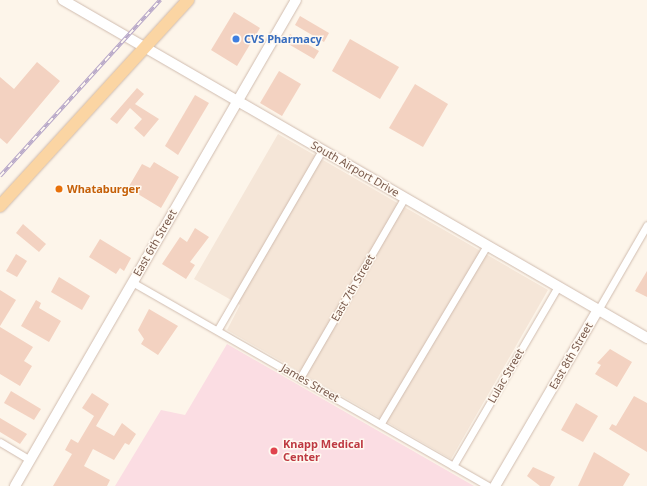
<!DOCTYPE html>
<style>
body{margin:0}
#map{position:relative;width:647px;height:486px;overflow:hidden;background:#fdf5ea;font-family:"Noto Sans",sans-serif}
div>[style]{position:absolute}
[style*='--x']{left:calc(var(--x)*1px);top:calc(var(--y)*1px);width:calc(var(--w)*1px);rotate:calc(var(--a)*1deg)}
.residential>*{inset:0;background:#f5e6d8}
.medical>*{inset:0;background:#fbdde3}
.building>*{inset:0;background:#f3d2c1}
.roads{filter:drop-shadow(0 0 1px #d0bcaf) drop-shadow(0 0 1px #d0bcaf)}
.street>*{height:7px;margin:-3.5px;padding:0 3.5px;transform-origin:3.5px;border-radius:3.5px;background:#fff}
.secondary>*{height:10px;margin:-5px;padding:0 5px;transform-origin:5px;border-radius:5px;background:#fff}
.primary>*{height:12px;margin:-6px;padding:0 6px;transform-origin:6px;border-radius:6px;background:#fbd5a3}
.rail>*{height:3.5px;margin-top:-1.75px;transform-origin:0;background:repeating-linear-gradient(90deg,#fff9f1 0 6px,#b7a7c8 0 12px);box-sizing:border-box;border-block:1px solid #b7a7c8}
.dots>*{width:11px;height:11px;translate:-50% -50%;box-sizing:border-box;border:2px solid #fff9f1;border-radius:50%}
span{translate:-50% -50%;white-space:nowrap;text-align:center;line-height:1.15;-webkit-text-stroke:3px #fff9f1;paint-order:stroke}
.shop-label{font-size:11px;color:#366cbe;font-weight:700}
.left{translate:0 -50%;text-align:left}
.street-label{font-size:11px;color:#795a4c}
.food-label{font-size:11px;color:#c56008;font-weight:700}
.health-label{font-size:11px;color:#be3a42;font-weight:700}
</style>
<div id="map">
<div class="residential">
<i style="clip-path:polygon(278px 134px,548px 290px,451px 459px,227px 330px,240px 305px,194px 279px)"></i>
</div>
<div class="medical">
<i style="clip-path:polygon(227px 344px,474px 486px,115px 486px,161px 410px,185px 415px)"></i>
</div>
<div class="building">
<i style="clip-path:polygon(234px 12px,260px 28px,237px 66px,211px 50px)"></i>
<i style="clip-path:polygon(300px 16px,329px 33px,324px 42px,295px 25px)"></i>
<i style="clip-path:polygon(290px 34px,319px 51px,314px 59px,285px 42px)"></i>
<i style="clip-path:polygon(350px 39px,399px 67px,380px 99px,332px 71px)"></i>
<i style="clip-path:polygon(37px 62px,60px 81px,7px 144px,0 138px,0 77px,14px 89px)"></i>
<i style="clip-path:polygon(279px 71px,301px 84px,282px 116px,260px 103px)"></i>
<i style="clip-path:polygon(415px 84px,448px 104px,423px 147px,389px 128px)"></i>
<i style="clip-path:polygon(137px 88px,144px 94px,135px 104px,159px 119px,144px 137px,134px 128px,142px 119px,130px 108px,117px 124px,110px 119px)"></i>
<i style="clip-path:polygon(195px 95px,209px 103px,178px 155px,165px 146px)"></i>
<i style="clip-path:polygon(154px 162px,179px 177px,161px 208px,128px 188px,142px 164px,150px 168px)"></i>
<i style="clip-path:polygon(23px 224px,46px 244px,39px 252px,16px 233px)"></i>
<i style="clip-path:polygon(195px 228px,209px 237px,190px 262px,195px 265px,186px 279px,162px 264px,180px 237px,187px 242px)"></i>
<i style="clip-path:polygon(100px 239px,131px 258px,124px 271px,120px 268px,116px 274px,89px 257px)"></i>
<i style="clip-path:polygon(16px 254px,27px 261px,17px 277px,6px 271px)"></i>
<i style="clip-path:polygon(647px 271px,647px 297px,635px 291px)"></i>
<i style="clip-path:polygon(59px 277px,90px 296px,82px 310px,51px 292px)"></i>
<i style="clip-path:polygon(0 290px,16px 300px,0 326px)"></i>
<i style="clip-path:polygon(36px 300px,41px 303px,39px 308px,61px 321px,49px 342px,21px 326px)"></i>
<i style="clip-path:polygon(149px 309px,178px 326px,158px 355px,141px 344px,144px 339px,138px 330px)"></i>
<i style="clip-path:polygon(0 327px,33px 347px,24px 361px,32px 366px,20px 386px,0 374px)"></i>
<i style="clip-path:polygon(610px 349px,632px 362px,617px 387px,595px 374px,601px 365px,597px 363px)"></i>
<i style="clip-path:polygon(11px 391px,41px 409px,34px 420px,4px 403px)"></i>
<i style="clip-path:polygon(92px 393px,109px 404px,96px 426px,114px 436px,122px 423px,136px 434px,129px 445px,125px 443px,114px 460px,93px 449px,84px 466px,110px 480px,107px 486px,53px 486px,72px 454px,65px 450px,71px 439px,78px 443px,94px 416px,82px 408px)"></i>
<i style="clip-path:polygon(634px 396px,647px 403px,647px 452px,609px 429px,612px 424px,616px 426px)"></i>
<i style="clip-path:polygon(576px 403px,598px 416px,583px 442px,561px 430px)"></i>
<i style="clip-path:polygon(0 418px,27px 434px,20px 444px,0 432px)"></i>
<i style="clip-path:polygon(594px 452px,630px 474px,623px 486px,578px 486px)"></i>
<i style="clip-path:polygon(533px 467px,555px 477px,550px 486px,540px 486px,527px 476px)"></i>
</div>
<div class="roads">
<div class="street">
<i style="--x:132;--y:282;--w:410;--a:29.8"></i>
<i style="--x:598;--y:310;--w:98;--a:-60"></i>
<i style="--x:218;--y:329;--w:207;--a:-59.8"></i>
<i style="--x:300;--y:378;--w:209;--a:-59.9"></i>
<i style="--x:381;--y:423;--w:207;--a:-59.2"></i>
<i style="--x:0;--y:442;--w:35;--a:31"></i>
<i style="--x:453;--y:466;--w:208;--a:-59.7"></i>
</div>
<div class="secondary">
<i style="--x:63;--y:0;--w:675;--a:30.06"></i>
<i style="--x:15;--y:486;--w:561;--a:-59.96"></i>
<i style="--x:495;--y:486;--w:204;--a:-59.7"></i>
</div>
<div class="primary">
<i style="--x:0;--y:206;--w:279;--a:-47.6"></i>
</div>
</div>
<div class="rail">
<i style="--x:0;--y:176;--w:238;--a:-47.7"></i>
</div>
<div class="dots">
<i style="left:236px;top:39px;background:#3f7fe0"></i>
<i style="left:59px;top:189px;background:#e8710a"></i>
<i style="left:274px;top:451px;background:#e0444e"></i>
</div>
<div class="shop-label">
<span class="left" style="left:244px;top:39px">CVS Pharmacy</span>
</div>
<div class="street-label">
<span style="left:355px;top:169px;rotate:30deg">South Airport Drive</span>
<span style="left:155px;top:243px;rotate:-60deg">East 6th Street</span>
<span style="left:353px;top:288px;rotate:-60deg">East 7th Street</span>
<span style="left:571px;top:356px;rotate:-60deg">East 8th Street</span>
<span style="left:506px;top:376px;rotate:-60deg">Lulac Street</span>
<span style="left:310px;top:383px;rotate:30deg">James Street</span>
</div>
<div class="food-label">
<span class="left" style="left:67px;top:189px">Whataburger</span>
</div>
<div class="health-label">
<span class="left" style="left:283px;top:451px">Knapp Medical<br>Center</span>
</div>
</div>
